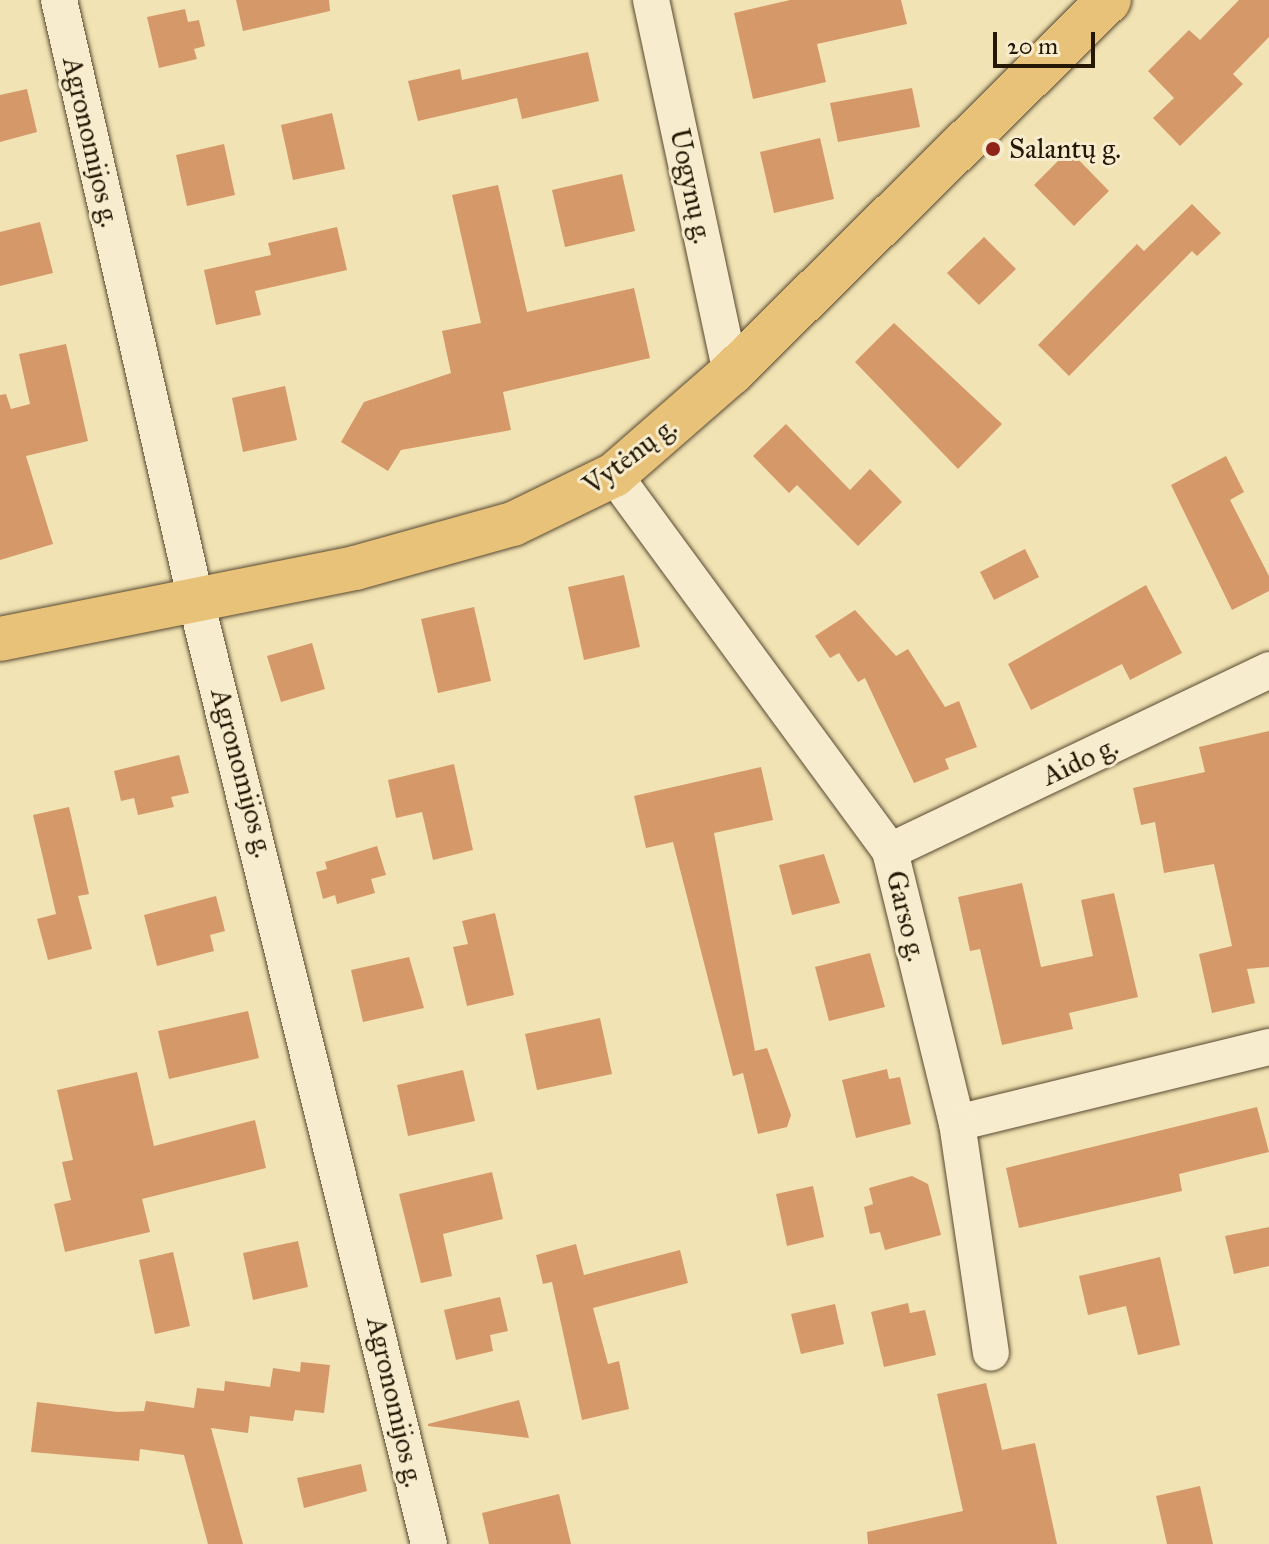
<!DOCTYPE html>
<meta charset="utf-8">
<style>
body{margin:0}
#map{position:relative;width:1269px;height:1544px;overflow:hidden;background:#f2e3b4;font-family:"IM FELL Great Primer",serif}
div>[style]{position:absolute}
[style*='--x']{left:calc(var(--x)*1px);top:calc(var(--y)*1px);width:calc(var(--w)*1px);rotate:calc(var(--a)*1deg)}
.building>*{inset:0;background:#d59869}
.roads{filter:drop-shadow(0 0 2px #584a30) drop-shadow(0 0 2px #584a30)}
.minor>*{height:36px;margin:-18px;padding:0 18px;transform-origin:18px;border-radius:18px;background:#f7edce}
.major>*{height:44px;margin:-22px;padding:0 22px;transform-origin:22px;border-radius:22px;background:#e9c27a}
.dots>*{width:22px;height:22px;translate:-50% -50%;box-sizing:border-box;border:4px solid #f7edce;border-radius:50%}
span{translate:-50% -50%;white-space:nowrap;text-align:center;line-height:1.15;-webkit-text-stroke:6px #f7edce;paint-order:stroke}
.street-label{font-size:28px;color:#241704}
.poi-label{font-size:28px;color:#241704}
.left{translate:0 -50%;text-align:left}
.scale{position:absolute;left:993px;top:32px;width:102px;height:36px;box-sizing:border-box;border:4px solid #241704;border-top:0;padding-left:10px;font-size:24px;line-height:28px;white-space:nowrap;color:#241704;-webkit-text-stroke:6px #f7edce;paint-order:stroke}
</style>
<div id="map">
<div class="building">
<i style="clip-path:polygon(236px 0,329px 0,330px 11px,243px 31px)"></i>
<i style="clip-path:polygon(790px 0,901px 0,907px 24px,817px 44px,826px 82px,753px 99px,734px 13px)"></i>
<i style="clip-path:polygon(1239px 0,1269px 0,1269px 37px,1233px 74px,1243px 84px,1180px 146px,1153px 118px,1174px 98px,1148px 71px,1189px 30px,1200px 40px)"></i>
<i style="clip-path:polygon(185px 9px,188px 22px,199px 20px,205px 46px,194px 49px,197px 59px,159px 68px,147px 17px)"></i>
<i style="clip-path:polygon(588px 52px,599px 101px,522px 119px,517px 98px,418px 121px,408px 81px,460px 69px,462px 80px)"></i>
<i style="clip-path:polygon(912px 88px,920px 127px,838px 142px,830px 103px)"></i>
<i style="clip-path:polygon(27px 89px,37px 132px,0 142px,0 95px)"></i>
<i style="clip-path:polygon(332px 113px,345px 169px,293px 180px,281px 125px)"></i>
<i style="clip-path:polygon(820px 138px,834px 199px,774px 213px,760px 152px)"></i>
<i style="clip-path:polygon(224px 144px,235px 195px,187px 206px,176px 155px)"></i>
<i style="clip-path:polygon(1069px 150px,1109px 191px,1074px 226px,1034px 185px)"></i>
<i style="clip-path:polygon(622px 174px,635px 231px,565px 247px,552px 190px)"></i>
<i style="clip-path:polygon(498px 185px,527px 312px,634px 288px,650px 358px,503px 392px,511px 430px,401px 450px,388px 471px,341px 442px,364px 402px,451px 373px,442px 331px,481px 323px,452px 195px)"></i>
<i style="clip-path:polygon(1192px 204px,1221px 233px,1197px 256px,1192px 251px,1069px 376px,1038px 345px,1137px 244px,1144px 251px)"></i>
<i style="clip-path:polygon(40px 222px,53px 273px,0 286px,0 232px)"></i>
<i style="clip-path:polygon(337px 227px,347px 270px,255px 291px,261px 315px,216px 325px,204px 270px,271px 255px,268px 243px)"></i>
<i style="clip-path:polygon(984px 237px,1016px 269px,979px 305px,947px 273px)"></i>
<i style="clip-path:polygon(894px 323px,1002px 424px,958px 469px,855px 362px)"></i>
<i style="clip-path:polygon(66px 344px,88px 441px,26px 456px,53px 544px,0 560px,0 395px,6px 394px,11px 409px,30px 404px,19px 354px)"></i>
<i style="clip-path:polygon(285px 386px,297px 440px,243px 452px,232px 398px)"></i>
<i style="clip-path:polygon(786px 424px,850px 490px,870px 469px,902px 502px,858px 546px,797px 485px,789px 493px,753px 456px)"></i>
<i style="clip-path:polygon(1226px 456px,1244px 492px,1230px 500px,1269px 576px,1269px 591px,1232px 610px,1171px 485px)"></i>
<i style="clip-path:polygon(1025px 549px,1039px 577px,994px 600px,980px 572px)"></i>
<i style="clip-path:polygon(624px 575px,640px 647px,584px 660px,568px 587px)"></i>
<i style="clip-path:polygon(1146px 585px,1182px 653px,1130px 680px,1122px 664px,1031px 710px,1008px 664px)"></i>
<i style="clip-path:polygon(474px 607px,491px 681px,438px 693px,421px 619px)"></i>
<i style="clip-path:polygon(855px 610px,896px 656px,908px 649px,945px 707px,959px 701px,977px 747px,945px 759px,949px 769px,914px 783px,865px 678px,858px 682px,839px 653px,830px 658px,815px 636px)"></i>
<i style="clip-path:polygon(312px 643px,325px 689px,281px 702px,267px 656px)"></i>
<i style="clip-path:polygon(1269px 731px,1269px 967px,1247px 969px,1255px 1003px,1212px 1013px,1199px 954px,1232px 946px,1214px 864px,1164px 873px,1155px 822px,1141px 825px,1133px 788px,1205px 772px,1199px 747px)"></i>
<i style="clip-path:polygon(179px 755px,189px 793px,171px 797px,174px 807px,138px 815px,134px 798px,121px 801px,114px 771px)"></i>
<i style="clip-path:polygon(454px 764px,473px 850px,433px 860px,422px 812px,396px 818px,388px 780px)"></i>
<i style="clip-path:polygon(761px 767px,773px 820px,714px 833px,755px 1051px,767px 1048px,791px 1115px,787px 1127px,758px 1134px,743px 1073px,733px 1076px,673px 842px,646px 848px,634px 796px)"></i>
<i style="clip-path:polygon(69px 807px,89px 894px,78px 896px,92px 949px,48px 960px,37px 919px,56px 914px,33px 815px)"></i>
<i style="clip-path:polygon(377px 846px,386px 875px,371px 879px,375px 893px,337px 904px,335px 895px,323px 899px,316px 872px,327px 869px,325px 862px)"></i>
<i style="clip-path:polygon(824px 854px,840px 903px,792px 915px,779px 865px)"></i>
<i style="clip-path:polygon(1022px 883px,1041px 967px,1093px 956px,1081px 900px,1114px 893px,1138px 997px,1069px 1013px,1073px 1029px,1002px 1045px,980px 949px,970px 951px,958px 897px)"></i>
<i style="clip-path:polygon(216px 896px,225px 931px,210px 935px,214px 951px,157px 966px,144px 915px)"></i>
<i style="clip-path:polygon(495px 913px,514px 995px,467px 1006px,453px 947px,468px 944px,462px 921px)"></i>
<i style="clip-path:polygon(870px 953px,885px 1007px,829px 1021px,815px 967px)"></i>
<i style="clip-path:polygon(409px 957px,424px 1008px,363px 1022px,351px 970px)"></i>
<i style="clip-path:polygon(248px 1011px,259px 1058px,169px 1079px,158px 1031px)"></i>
<i style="clip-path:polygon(600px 1018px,612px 1074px,537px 1090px,525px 1034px)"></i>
<i style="clip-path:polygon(887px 1069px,889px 1079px,900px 1077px,911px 1124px,856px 1138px,842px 1080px)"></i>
<i style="clip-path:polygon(463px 1070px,475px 1121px,408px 1136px,397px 1085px)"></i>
<i style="clip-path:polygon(137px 1072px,154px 1146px,255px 1120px,266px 1168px,142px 1199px,150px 1232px,65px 1252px,54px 1204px,71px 1200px,62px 1162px,73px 1160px,57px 1090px)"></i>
<i style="clip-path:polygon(1257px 1107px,1269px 1152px,1179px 1174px,1182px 1191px,1019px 1228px,1006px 1168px)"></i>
<i style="clip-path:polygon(492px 1172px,503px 1219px,443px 1234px,452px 1276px,421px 1283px,399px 1194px)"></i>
<i style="clip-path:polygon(912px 1176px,928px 1184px,941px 1235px,885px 1250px,880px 1232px,870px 1234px,864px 1207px,873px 1204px,869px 1188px)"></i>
<i style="clip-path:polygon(813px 1186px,824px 1237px,787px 1246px,776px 1194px)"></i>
<i style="clip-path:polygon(1269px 1227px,1269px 1266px,1234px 1274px,1225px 1236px)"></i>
<i style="clip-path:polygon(298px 1241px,308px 1287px,253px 1300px,243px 1253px)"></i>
<i style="clip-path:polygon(576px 1244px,584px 1275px,680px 1250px,688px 1283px,593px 1308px,608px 1364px,619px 1361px,629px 1409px,582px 1420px,552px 1282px,543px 1284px,536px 1255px)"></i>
<i style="clip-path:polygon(173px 1252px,190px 1326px,155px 1334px,139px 1260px)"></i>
<i style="clip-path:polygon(1160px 1257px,1180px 1345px,1138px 1355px,1126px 1306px,1088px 1315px,1079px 1276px)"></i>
<i style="clip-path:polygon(500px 1297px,508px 1331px,490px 1335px,493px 1351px,456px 1360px,444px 1310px)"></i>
<i style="clip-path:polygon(908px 1303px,910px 1313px,925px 1310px,936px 1355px,884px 1367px,871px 1312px)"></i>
<i style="clip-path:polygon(835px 1304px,844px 1344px,801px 1354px,791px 1314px)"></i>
<i style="clip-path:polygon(301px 1362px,330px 1365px,324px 1413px,295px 1410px,293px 1421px,250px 1416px,248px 1433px,211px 1428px,243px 1544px,208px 1544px,184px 1455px,140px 1449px,139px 1461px,31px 1452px,37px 1402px,117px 1412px,144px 1411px,146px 1401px,194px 1408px,197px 1388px,224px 1391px,225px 1381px,270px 1387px,273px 1368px,300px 1372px)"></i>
<i style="clip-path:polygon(986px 1383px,1002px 1450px,1035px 1443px,1057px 1544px,868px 1544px,867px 1532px,963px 1511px,937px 1394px)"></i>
<i style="clip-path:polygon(519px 1400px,529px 1438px,428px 1426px,428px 1424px)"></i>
<i style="clip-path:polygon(361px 1464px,367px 1491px,304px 1508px,297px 1478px)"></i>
<i style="clip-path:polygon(1200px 1486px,1213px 1544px,1167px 1544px,1156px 1496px)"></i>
<i style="clip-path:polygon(559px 1494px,571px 1544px,489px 1544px,482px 1513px)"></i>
</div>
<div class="roads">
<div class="minor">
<i style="--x:59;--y:0;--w:616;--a:77.16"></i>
<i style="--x:196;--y:601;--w:971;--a:76.12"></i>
<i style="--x:651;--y:0;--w:381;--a:77.9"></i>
<i style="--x:614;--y:475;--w:466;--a:53.7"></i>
<i style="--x:890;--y:851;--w:280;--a:76.2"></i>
<i style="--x:957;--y:1123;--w:321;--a:-13.7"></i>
<i style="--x:890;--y:851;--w:420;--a:-25.5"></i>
<i style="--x:957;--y:1123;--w:232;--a:81.6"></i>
</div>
<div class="major">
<i style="--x:0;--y:639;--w:362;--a:-11.3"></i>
<i style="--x:355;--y:568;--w:164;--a:-15.6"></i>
<i style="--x:513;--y:524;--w:112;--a:-25.9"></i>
<i style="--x:614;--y:475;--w:155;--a:-41.1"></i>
<i style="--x:731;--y:373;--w:531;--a:-44.62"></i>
</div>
</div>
<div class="dots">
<i style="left:993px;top:149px;background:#8f2418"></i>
</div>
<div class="street-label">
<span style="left:91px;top:142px;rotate:77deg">Agronomijos g.</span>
<span style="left:691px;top:186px;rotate:78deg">Uogynų g.</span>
<span style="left:630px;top:456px;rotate:-37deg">Vytėnų g.</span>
<span style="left:1080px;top:761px;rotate:-25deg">Aido g.</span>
<span style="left:242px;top:773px;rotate:75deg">Agronomijos g.</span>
<span style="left:906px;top:916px;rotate:76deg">Garso g.</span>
<span style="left:395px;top:1402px;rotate:77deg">Agronomijos g.</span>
</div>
<div class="poi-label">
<span class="left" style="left:1009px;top:149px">Salantų g.</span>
</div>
<div class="scale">20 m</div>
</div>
